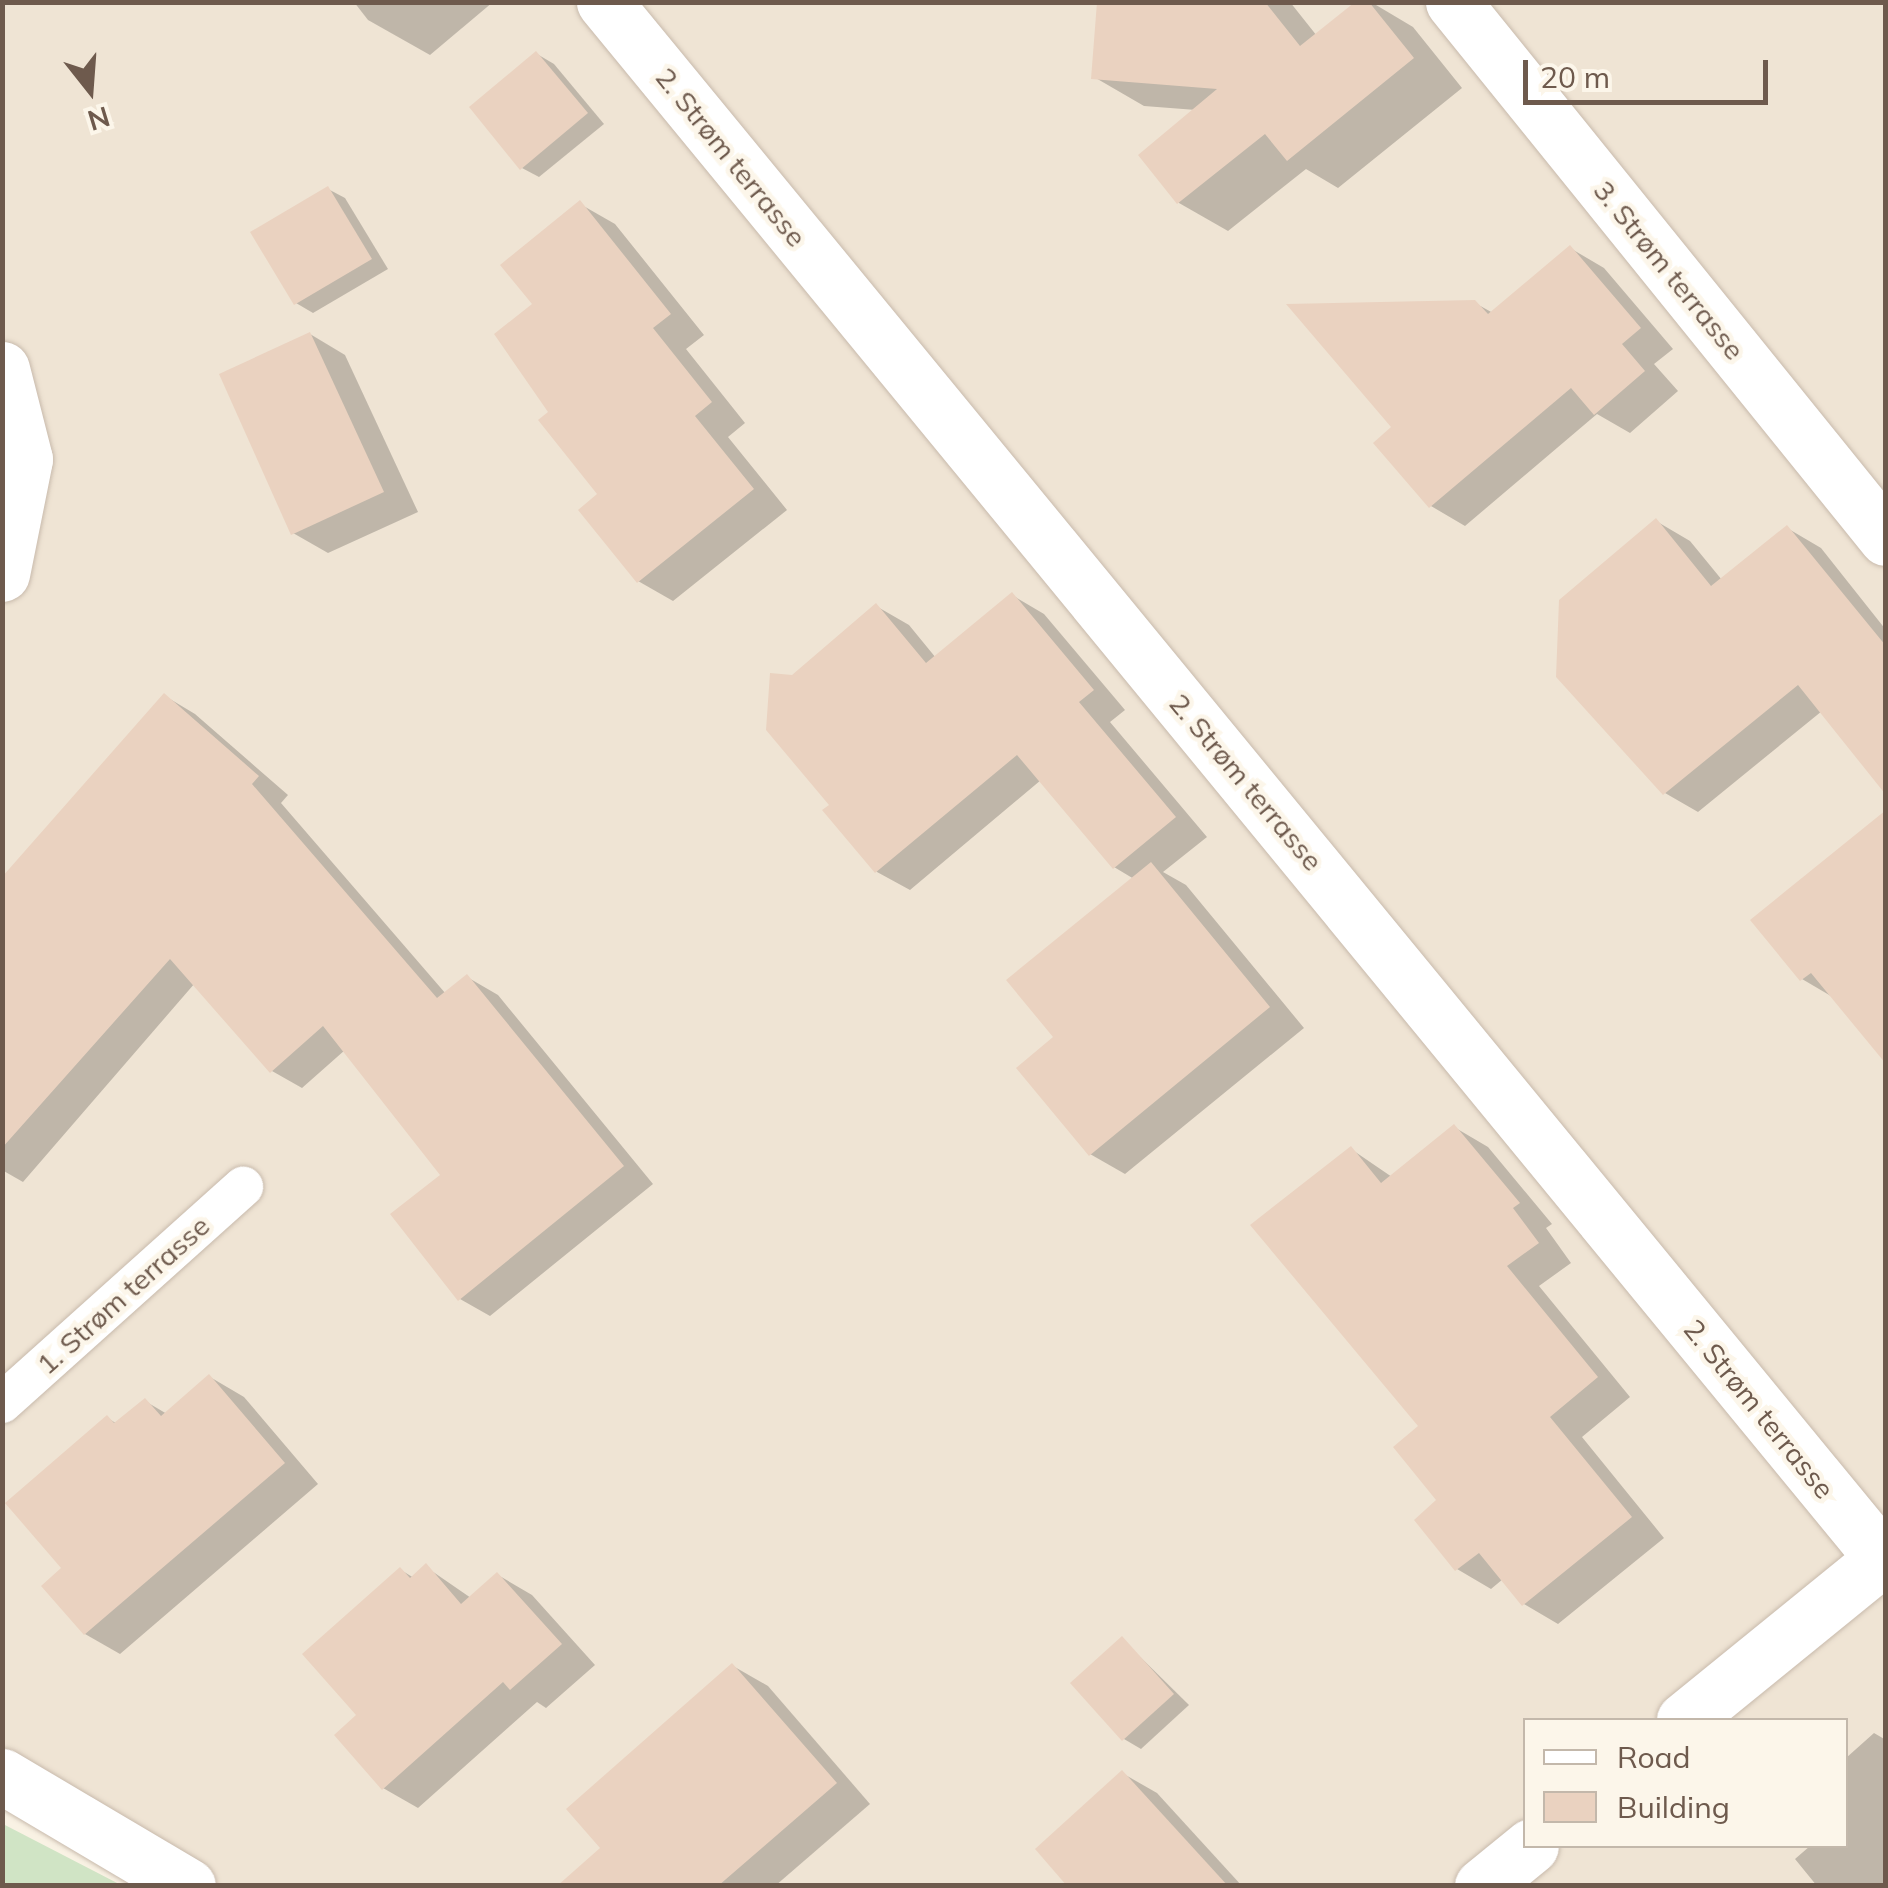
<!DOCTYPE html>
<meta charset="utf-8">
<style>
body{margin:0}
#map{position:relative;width:1888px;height:1888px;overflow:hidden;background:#f9f2e4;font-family:Mulish,sans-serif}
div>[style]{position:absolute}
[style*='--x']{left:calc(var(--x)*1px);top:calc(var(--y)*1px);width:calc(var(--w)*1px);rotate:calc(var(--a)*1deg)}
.residential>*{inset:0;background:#efe4d4}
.green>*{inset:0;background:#d0e4c5}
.shadow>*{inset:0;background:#0003}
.building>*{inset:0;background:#ead2c0}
.roads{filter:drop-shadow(0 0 2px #c8baac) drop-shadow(0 0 2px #c8baac)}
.service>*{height:40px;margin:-20px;padding:0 20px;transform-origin:20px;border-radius:20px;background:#fff}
.minor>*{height:55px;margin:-27.5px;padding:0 27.5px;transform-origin:27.5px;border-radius:27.5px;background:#fff}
.secondary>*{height:55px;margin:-27.5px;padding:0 27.5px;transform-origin:27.5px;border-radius:27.5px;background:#fff}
span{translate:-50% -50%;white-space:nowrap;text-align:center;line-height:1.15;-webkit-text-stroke:9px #fcf6ea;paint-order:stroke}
.street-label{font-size:28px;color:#6e5a4d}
.frame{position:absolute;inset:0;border:5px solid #6e5a4d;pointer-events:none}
.legend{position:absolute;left:1523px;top:1718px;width:325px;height:130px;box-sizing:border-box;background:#fcf6ea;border:2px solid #c3b8ab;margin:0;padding:12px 18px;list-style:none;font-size:30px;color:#6e5a4d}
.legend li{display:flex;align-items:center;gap:20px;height:50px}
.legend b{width:50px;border:2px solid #c3b8ab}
.north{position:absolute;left:40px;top:40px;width:100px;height:100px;-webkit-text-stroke:8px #fcf6ea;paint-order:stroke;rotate:163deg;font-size:28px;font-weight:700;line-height:40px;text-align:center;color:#6e5a4d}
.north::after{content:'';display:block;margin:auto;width:35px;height:45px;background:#6e5a4d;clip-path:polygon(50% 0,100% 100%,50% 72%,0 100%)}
.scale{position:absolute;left:1523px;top:60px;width:245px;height:45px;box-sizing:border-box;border:5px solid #6e5a4d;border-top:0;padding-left:12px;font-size:30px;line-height:35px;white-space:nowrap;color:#6e5a4d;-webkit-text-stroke:8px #fcf6ea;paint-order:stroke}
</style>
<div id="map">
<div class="residential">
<i style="clip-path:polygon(evenodd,3px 3px,1885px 3px,1885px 1885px,210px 1885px,3px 1769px,3px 3px,1526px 1720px,1846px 1720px,1846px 1846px,1526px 1846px,1526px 1720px)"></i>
</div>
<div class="green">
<i style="clip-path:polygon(2px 1824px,3px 1824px,121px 1885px,3px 1885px)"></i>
</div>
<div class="shadow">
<i style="clip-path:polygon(354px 2px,493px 2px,430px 55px,368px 20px)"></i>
<i style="clip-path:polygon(1128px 2px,1290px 2px,1317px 36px,1359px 2px,1371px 2px,1413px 27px,1462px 88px,1338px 188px,1306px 169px,1228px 231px,1179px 203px,1142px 156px,1196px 110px,1144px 106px,1094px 77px)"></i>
<i style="clip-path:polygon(537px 54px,554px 64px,604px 124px,539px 177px,522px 168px)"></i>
<i style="clip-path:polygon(328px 189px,345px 198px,388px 269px,313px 313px,296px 303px)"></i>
<i style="clip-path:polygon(580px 204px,615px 224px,704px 335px,686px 349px,745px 423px,728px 437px,787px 510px,673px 601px,638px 581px,601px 494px,551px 413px,536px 304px)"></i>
<i style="clip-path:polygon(1570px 248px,1604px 268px,1673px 349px,1654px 364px,1678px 391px,1630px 433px,1597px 414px,1465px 526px,1431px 506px,1394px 428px,1475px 303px,1493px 313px)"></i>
<i style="clip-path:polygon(310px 334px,345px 355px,418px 512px,328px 553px,293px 533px)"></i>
<i style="clip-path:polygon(1656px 521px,1690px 541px,1722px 580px,1787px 528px,1821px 548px,1886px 630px,1886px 791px,1822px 711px,1698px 812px,1665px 793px)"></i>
<i style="clip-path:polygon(1012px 595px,1044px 614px,1125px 710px,1110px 722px,1207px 837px,1163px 872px,1186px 885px,1304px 1028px,1125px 1174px,1090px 1154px,1056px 1037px,1134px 879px,1114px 867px,1041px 780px,910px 890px,877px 872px,826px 811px,833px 806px,792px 677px,876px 606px,909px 625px,936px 658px)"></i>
<i style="clip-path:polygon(165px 696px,195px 714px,288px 795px,281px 803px,446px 994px,467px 977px,498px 995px,653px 1184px,490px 1316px,460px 1299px,443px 1175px,345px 1050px,302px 1088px,272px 1071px,195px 983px,23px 1182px,2px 1170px,2px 881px)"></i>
<i style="clip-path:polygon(1886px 813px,1836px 999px,1802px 979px)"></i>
<i style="clip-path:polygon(1454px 1127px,1488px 1147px,1552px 1224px,1546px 1228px,1571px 1263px,1539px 1286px,1630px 1397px,1582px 1437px,1664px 1538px,1558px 1624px,1524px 1604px,1503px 1579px,1491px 1589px,1457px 1569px,1351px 1149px,1392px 1177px)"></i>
<i style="clip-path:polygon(210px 1377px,244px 1397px,318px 1484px,120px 1654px,85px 1634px,64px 1569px,108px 1418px,117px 1424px,145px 1401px,167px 1414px)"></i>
<i style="clip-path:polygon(426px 1567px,471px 1598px,498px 1575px,532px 1595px,595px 1665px,546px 1708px,537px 1702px,418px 1808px,383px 1788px,360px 1716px,401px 1570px,414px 1578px)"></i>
<i style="clip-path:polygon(1122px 1639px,1189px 1705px,1141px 1749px,1124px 1739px)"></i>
<i style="clip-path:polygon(733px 1666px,768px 1686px,870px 1804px,775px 1886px,604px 1886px,604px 1848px)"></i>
<i style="clip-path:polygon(1874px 1733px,1886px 1740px,1886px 1886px,1817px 1886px,1795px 1859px,1810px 1846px,1846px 1846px,1846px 1758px)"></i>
<i style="clip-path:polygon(1122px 1773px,1157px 1793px,1242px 1886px,1071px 1886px)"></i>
</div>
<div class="building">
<i style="clip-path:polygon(1097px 2px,1265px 2px,1300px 46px,1355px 2px,1369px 2px,1414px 58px,1287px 161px,1265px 134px,1177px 204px,1138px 155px,1217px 89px,1091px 79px)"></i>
<i style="clip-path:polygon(536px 51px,588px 113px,520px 170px,469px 107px)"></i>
<i style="clip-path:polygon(328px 186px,372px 259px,294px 305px,250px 232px)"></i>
<i style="clip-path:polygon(580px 200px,671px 314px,653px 328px,712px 402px,695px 416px,754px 489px,637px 583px,578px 510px,597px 494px,538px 420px,548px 412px,494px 334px,532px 304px,500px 265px)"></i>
<i style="clip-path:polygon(1570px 245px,1641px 328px,1622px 344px,1645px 371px,1594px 415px,1571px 388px,1429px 508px,1373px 443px,1391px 427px,1286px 304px,1475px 300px,1488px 314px)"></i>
<i style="clip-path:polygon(310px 332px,384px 492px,291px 535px,219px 374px)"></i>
<i style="clip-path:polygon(1656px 518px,1711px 586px,1787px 525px,1886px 646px,1886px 795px,1798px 685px,1663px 795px,1556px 677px,1559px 600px)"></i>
<i style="clip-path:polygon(1012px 592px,1094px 690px,1079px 702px,1176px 817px,1113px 869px,1017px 755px,875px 873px,822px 810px,829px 805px,766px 730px,770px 673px,792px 675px,876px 603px,926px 663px)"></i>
<i style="clip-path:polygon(164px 693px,259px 776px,252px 784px,437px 998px,467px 974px,624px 1166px,458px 1301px,390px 1214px,440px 1175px,323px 1026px,270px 1073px,170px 959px,2px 1148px,2px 877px)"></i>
<i style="clip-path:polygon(1886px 810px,1886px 1064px,1811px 973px,1800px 981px,1750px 920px)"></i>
<i style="clip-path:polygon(1151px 862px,1270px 1007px,1089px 1156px,1016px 1068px,1053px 1037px,1006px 980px)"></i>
<i style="clip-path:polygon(1454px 1124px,1520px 1203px,1513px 1208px,1539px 1243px,1507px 1266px,1598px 1377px,1550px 1417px,1632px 1517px,1522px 1606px,1479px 1553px,1455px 1571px,1414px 1520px,1436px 1500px,1393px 1447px,1418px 1426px,1250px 1225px,1351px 1146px,1381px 1183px)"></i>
<i style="clip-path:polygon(209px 1374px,285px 1463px,84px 1635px,41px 1586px,61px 1568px,5px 1503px,107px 1415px,114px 1423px,145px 1398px,161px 1416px)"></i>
<i style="clip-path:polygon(426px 1563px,461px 1604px,497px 1572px,562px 1644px,510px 1690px,503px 1682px,382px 1790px,334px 1735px,356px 1715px,302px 1654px,400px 1567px,410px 1578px)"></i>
<i style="clip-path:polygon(1122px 1636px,1174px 1694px,1122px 1741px,1070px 1683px)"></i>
<i style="clip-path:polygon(732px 1663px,837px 1783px,718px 1886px,557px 1886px,600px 1848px,566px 1809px)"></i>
<i style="clip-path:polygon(1122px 1770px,1228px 1886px,1067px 1886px,1035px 1849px)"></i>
</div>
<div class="roads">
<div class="service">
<i style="--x:2;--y:1403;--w:324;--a:-41.9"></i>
</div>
<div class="minor">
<i style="--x:2;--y:369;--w:93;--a:75.7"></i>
<i style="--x:25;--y:459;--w:117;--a:101.3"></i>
<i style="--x:1684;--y:1720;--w:255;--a:-39.1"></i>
<i style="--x:2;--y:1776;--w:216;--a:30.6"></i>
<i style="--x:1482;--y:1886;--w:63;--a:-39.2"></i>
</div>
<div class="secondary">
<i style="--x:604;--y:2;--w:2020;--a:50.6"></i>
<i style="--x:1453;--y:2;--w:689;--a:51.07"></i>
</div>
</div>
<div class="street-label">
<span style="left:731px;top:157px;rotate:51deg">2. Strøm terrasse</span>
<span style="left:1669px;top:270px;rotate:51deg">3. Strøm terrasse</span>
<span style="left:1246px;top:782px;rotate:50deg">2. Strøm terrasse</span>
<span style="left:123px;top:1295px;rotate:-42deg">1. Strøm terrasse</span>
<span style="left:1759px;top:1409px;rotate:51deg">2. Strøm terrasse</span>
</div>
<div class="frame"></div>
<ul class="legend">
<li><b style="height:12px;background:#fff"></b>Road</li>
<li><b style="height:28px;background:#ead2c0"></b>Building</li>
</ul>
<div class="north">N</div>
<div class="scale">20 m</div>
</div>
